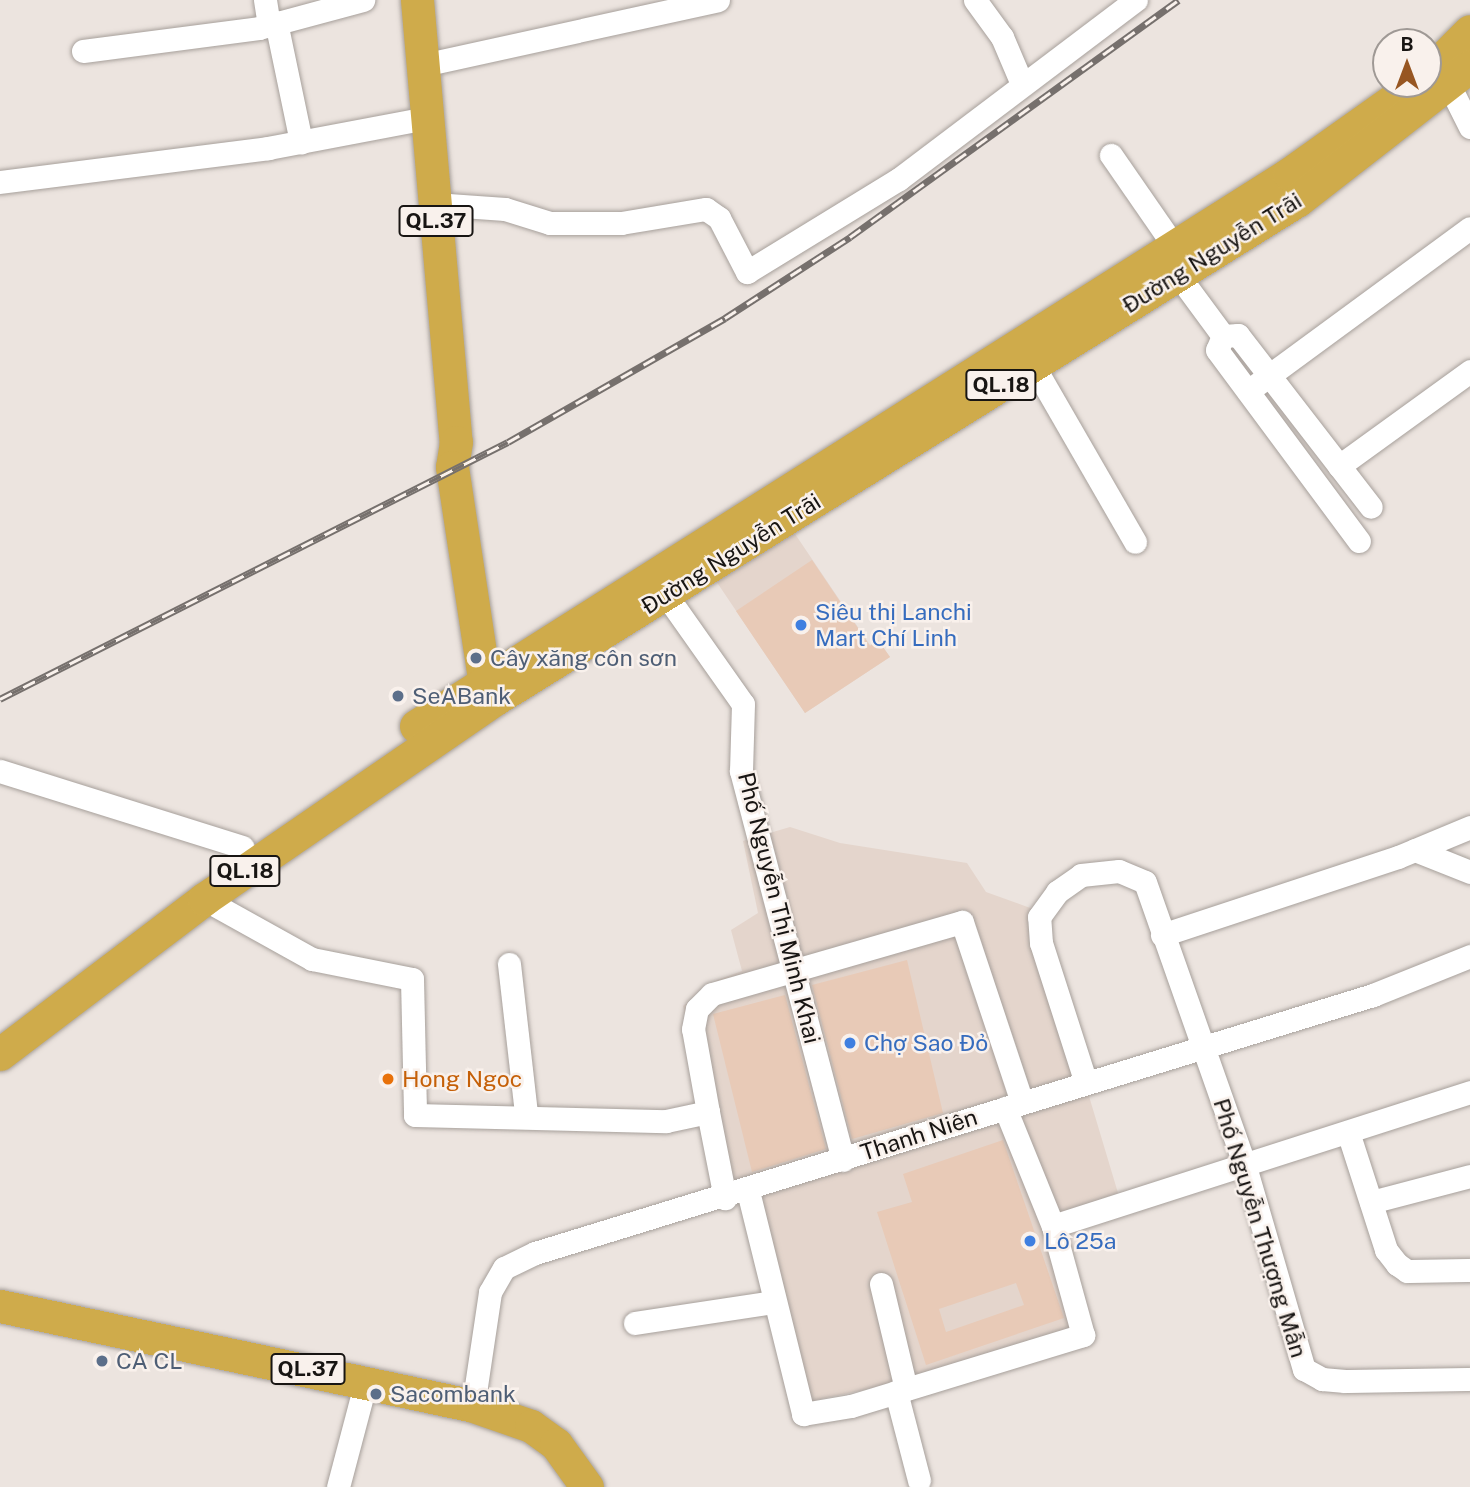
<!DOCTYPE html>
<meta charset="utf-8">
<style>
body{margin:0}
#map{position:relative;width:1470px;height:1487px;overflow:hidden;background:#ece4df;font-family:"Public Sans",sans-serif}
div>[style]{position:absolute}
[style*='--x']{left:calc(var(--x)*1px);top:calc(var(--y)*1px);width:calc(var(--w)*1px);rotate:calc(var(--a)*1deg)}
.built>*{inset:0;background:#e4d5cc}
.building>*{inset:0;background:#e8cab7}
.roads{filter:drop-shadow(0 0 2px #a7a09b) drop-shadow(0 0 2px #a7a09b)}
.minor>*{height:23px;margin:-11.5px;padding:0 11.5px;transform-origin:11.5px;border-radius:11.5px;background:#fff}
.highway>*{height:33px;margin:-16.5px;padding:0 16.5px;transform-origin:16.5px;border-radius:16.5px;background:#cfab4b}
.rail>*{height:7px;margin-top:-3.5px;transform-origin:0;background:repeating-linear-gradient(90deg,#f9f1ec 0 13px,#76706d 0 26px);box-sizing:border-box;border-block:2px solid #76706d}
.dots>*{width:19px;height:19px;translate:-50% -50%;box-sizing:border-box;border:4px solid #f9f1ec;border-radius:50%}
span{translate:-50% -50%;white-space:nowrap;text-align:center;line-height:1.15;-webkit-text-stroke:5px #f9f1ec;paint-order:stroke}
.shield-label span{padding:2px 5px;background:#f9f1ec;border:2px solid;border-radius:5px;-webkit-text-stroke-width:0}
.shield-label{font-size:21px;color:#181513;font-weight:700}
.street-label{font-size:23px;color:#181513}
.shop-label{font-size:23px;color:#366cbe}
.left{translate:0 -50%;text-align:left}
.service-label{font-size:23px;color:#4e5e75}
.food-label{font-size:23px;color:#c56008}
.north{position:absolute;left:1372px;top:28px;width:70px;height:70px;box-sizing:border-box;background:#f9f1ec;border:2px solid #9f9995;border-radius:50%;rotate:0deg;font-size:19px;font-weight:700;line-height:28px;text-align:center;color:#181513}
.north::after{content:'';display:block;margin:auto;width:24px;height:32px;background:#975622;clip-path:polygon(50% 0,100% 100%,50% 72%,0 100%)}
</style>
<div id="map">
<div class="built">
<i style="clip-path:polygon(791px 528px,870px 645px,878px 640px,890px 657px,805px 713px,714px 578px)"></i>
<i style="clip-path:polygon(790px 827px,840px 843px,967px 863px,986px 892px,1033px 909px,1118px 1193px,1053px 1216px,1079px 1326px,922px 1378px,811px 1401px,760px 1202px,729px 1187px,683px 1006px,717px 980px,742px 971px,731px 930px,758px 913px,743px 841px)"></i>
</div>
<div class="building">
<i style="clip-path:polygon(812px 560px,870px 646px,878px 640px,890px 657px,805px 713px,736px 611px)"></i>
<i style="clip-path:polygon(907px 960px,943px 1113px,852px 1139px,812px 985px)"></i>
<i style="clip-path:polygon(785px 995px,826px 1149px,752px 1172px,713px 1014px)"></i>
<i style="clip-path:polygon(evenodd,1003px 1140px,1064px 1318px,926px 1365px,877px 1212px,912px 1202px,903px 1174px,1003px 1140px,1016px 1283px,1024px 1305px,946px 1332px,939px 1309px,1016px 1283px)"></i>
</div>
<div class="roads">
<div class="minor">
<i style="--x:265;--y:0;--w:24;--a:81"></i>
<i style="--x:975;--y:0;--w:46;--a:53.9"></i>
<i style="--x:1002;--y:37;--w:51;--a:66.9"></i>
<i style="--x:276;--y:22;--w:123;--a:78.2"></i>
<i style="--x:83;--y:51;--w:177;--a:-7.4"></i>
<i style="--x:259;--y:28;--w:108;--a:-15.1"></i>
<i style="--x:423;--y:65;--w:302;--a:-12.4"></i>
<i style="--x:1449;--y:85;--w:47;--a:63.4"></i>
<i style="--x:1111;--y:155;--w:111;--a:55.3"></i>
<i style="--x:0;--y:182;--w:270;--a:-7.2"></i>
<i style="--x:268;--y:148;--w:162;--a:-10.7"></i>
<i style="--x:434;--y:204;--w:71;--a:4"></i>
<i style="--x:505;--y:209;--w:47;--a:17.3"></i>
<i style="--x:550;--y:223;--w:71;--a:0"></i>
<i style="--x:621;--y:223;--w:86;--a:-9.4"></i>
<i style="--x:706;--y:209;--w:16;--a:35"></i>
<i style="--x:719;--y:218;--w:61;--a:62.6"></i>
<i style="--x:747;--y:272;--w:178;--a:-31.5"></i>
<i style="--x:899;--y:179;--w:297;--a:-37.1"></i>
<i style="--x:1178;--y:275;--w:76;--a:53.6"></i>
<i style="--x:1223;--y:336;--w:15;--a:113"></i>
<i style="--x:1217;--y:350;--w:238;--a:53.4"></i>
<i style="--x:1223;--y:336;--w:15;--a:-4"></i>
<i style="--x:1238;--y:335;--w:217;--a:52.3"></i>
<i style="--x:1033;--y:365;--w:204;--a:60"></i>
<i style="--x:1248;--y:391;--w:275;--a:-36.3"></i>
<i style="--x:1339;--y:466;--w:162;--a:-35.9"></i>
<i style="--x:666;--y:595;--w:133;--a:54.8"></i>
<i style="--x:743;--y:704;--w:67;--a:91.7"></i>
<i style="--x:741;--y:771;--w:402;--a:75.3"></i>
<i style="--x:0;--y:771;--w:254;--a:17.4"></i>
<i style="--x:1415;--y:850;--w:59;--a:21.8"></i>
<i style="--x:204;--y:899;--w:124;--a:29.1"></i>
<i style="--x:312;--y:959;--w:102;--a:11.3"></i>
<i style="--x:412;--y:979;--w:136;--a:88.7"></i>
<i style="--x:415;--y:1115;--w:251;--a:1.4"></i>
<i style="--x:666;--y:1121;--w:43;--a:-12.1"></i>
<i style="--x:708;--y:1112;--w:88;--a:78.8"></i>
<i style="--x:1162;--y:935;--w:249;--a:-18.3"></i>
<i style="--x:1398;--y:857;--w:78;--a:-22.6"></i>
<i style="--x:509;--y:964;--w:151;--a:83.5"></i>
<i style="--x:1086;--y:1083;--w:147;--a:-107.8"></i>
<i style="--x:1041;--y:943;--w:26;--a:-94"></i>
<i style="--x:1039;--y:917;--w:31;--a:-54"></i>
<i style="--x:1057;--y:892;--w:29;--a:-35"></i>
<i style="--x:1081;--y:875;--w:38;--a:-6"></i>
<i style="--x:1119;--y:871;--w:28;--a:23"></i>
<i style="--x:1145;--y:882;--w:298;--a:70.6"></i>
<i style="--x:1244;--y:1163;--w:215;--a:73.8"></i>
<i style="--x:1304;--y:1369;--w:21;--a:29"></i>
<i style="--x:1322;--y:1379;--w:23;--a:5"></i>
<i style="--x:1345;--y:1381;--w:125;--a:-0.9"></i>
<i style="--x:1005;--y:1108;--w:127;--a:67.9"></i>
<i style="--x:708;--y:1112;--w:84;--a:-100.2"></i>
<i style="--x:693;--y:1029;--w:20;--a:-79"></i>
<i style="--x:697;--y:1009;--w:21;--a:-45"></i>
<i style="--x:712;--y:994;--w:260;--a:-16.1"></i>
<i style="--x:962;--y:922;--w:190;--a:71.6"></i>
<i style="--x:1348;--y:1132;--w:124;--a:72.1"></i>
<i style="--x:1386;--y:1250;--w:18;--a:52"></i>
<i style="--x:1397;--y:1264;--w:12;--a:35"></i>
<i style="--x:1407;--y:1271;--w:63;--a:-0.9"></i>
<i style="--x:748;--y:1191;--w:230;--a:76.1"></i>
<i style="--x:803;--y:1414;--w:49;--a:-9.5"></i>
<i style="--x:851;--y:1406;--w:243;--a:-17"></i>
<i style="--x:1083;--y:1335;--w:113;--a:-105.4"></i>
<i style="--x:1053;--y:1226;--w:438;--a:-17.8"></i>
<i style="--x:1371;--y:1202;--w:102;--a:-14.7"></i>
<i style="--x:881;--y:1284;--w:108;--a:76.6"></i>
<i style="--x:635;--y:1323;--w:141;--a:-8.6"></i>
<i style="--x:896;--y:1392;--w:91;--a:75.4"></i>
<i style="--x:473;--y:1406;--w:115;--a:-81.5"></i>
<i style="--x:490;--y:1292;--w:28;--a:-60"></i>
<i style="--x:504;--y:1268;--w:34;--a:-26"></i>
<i style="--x:535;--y:1253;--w:877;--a:-17.11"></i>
<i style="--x:1373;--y:995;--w:105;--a:-21.9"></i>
<i style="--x:338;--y:1487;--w:110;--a:-75.2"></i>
</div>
<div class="highway">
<i style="--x:417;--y:0;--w:444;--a:85"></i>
<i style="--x:456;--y:442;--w:25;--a:99"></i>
<i style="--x:452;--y:467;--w:213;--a:81.4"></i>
<i style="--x:484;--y:678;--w:19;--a:58"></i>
<i style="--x:1428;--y:73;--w:59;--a:-45"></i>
<i style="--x:416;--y:726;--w:1033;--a:-32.31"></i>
<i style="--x:1289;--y:174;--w:145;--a:-35.4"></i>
<i style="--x:0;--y:1054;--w:256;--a:-37.2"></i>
<i style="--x:204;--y:899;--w:355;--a:-34.5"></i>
<i style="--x:497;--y:698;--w:943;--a:-31.87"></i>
<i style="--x:1298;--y:200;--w:218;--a:-37.9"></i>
<i style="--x:0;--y:1306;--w:483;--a:11.9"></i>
<i style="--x:473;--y:1406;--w:61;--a:19"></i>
<i style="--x:531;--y:1426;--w:31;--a:36"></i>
<i style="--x:556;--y:1444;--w:53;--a:54.2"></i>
</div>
</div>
<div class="rail">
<i style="--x:0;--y:699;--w:569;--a:-26.84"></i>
<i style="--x:508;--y:442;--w:250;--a:-29.7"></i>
<i style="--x:725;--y:318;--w:149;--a:-32.9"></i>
<i style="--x:850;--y:237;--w:405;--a:-35.8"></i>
</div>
<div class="dots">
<i style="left:801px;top:625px;background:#3f7fe0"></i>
<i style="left:476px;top:658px;background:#5c6f8a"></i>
<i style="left:398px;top:696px;background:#5c6f8a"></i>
<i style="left:850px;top:1043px;background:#3f7fe0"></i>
<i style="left:388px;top:1079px;background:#e8710a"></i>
<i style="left:1030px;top:1241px;background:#3f7fe0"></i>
<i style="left:102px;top:1361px;background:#5c6f8a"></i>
<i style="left:376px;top:1394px;background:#5c6f8a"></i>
</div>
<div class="shield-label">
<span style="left:436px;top:221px">QL.37</span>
<span style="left:1001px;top:385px">QL.18</span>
<span style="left:245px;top:871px">QL.18</span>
<span style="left:308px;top:1369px">QL.37</span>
</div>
<div class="street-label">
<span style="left:1212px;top:253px;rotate:-32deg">Đường Nguyễn Trãi</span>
<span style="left:731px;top:554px;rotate:-32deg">Đường Nguyễn Trãi</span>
<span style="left:779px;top:908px;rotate:76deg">Phố Nguyễn Thị Minh Khai</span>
<span style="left:919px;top:1135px;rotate:-18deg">Thanh Niên</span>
<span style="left:1260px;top:1228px;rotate:73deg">Phố Nguyễn Thượng Mẫn</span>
</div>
<div class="shop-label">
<span class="left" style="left:815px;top:625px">Siêu thị Lanchi<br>Mart Chí Linh</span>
<span class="left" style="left:864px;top:1043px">Chợ Sao Đỏ</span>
<span class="left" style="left:1044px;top:1241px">Lô 25a</span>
</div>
<div class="service-label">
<span class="left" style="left:490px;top:658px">Cây xăng côn sơn</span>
<span class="left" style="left:412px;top:696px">SeABank</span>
<span class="left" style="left:116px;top:1361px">CA CL</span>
<span class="left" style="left:390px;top:1394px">Sacombank</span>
</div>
<div class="food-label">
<span class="left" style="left:402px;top:1079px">Hong Ngoc</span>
</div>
<div class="north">B</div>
</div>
